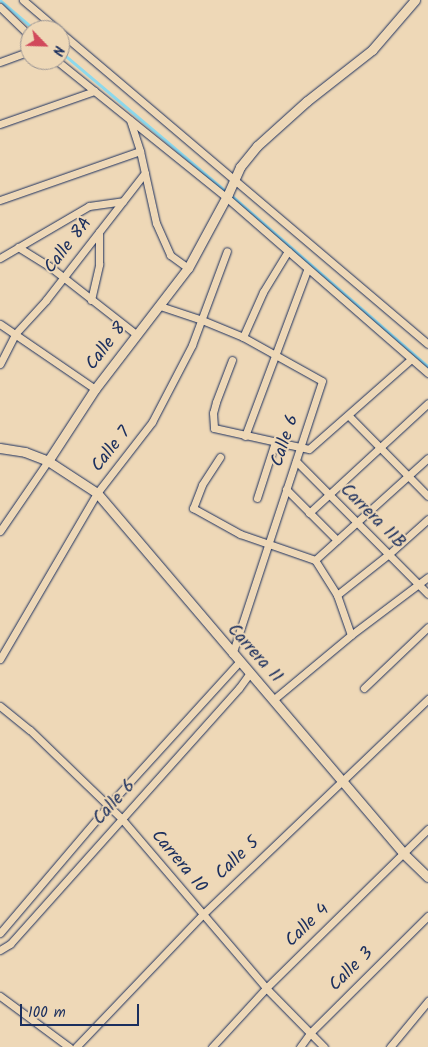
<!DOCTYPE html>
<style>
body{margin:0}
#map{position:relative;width:428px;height:1047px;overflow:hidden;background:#eed8b7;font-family:Kalam,sans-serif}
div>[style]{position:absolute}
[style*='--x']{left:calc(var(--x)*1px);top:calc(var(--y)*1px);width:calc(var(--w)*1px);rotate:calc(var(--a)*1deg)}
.stream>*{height:2.5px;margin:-1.25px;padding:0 1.25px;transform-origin:1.25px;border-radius:1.25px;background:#8dd9ec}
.roads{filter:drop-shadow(0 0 1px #1b2f5e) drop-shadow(0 0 1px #1b2f5e)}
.minor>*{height:7px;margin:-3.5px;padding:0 3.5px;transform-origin:3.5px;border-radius:3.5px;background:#eed8b7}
.tertiary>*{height:9px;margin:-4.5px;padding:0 4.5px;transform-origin:4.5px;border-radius:4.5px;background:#eed8b7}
span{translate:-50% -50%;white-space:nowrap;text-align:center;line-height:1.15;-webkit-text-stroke:4px #eed8b7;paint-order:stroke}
.street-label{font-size:18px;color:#1b2f5e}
.north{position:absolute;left:20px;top:20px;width:50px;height:50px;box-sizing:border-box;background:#eed8b7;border:1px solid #9a9493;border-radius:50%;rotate:114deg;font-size:14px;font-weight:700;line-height:20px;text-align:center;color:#1b2f5e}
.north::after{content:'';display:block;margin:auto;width:18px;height:22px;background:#d1495b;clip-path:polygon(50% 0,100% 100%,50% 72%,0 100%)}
.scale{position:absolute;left:20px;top:1004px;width:119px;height:22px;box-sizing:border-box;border:2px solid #1b2f5e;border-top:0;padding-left:6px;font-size:15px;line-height:18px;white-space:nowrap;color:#1b2f5e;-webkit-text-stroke:4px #eed8b7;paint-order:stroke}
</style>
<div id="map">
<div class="stream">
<i style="--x:0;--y:0;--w:46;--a:40.6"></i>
<i style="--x:60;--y:51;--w:219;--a:40.2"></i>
<i style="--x:231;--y:195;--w:261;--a:41"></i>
</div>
<div class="roads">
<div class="minor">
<i style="--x:23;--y:0;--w:46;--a:40.6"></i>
<i style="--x:0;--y:7;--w:42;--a:44"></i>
<i style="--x:60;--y:32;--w:482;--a:40.3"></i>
<i style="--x:56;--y:60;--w:218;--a:38.9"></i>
<i style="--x:226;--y:197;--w:268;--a:41.1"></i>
<i style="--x:0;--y:62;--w:32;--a:-20"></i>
<i style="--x:130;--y:120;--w:33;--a:72"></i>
<i style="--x:140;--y:151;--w:74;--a:77.5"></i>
<i style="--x:156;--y:223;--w:35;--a:66"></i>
<i style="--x:170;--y:255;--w:22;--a:36"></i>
<i style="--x:0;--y:124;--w:100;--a:-19.3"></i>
<i style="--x:0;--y:200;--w:148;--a:-19.3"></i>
<i style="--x:18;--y:247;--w:36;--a:32"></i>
<i style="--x:49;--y:266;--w:112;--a:38.1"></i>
<i style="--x:0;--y:258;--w:103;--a:-30.3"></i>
<i style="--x:89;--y:206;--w:34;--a:-8"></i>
<i style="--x:91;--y:300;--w:37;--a:-77"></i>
<i style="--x:99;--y:264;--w:32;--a:-90"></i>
<i style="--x:160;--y:306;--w:44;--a:18.4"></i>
<i style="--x:202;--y:320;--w:44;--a:22.5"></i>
<i style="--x:243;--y:337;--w:90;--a:29.1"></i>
<i style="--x:322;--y:381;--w:287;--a:108.2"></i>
<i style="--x:0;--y:324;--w:115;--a:34.4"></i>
<i style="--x:243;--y:337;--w:49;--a:-66"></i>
<i style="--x:263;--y:292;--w:48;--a:-58.6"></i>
<i style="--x:232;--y:360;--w:45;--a:110.9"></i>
<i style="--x:216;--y:402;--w:11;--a:105"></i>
<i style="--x:213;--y:413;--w:15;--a:86"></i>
<i style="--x:214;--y:428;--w:97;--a:12.5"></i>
<i style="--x:309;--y:449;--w:136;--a:-41.4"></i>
<i style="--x:0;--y:364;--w:34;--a:-63"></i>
<i style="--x:15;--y:334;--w:46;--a:-47.6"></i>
<i style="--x:46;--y:300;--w:161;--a:-52.1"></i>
<i style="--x:349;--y:416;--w:112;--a:45.4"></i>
<i style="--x:245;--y:436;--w:177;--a:-69.5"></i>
<i style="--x:220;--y:457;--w:33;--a:123"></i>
<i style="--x:202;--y:485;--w:25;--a:111"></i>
<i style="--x:193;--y:508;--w:54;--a:29"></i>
<i style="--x:240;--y:534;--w:79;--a:19.1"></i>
<i style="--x:315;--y:560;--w:41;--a:57.8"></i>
<i style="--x:337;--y:595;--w:42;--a:70.7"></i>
<i style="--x:296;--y:461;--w:187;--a:45.2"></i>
<i style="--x:286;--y:489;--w:72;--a:45"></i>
<i style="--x:257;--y:498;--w:59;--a:-72.2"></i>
<i style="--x:309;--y:513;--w:162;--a:-42.7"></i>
<i style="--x:0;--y:531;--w:85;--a:-55.6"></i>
<i style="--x:315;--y:560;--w:152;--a:-42.1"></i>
<i style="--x:337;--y:595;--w:66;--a:-38.3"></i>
<i style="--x:389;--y:554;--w:52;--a:-41.9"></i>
<i style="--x:0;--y:659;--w:192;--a:-59.7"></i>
<i style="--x:97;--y:493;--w:90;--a:-52.2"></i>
<i style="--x:152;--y:422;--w:87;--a:-62.5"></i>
<i style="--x:192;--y:345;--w:100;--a:-69.6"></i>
<i style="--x:364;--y:688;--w:88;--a:-43.6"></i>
<i style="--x:273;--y:700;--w:102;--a:-39.8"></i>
<i style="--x:351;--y:635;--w:96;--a:-37"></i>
<i style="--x:0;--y:706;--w:38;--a:39"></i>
<i style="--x:30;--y:730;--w:127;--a:44"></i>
<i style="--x:121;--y:818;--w:223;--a:49.5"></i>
<i style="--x:266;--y:988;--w:83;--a:45.5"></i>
<i style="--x:0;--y:933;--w:167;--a:-49.6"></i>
<i style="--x:108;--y:806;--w:196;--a:-47.7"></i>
<i style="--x:0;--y:950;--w:12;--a:-31"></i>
<i style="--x:10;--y:944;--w:343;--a:-48.2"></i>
<i style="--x:239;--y:688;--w:19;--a:-54"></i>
<i style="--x:0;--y:996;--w:86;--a:36.5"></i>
<i style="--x:76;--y:1047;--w:182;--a:-46.3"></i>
<i style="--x:202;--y:915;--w:313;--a:-43.7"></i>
<i style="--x:212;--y:1047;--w:80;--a:-47.5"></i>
<i style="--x:266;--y:988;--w:227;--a:-44.5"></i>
<i style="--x:300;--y:1047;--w:17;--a:-54"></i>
<i style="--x:310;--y:1033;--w:166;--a:-44.8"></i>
<i style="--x:390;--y:1047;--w:60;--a:-50.4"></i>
</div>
<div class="tertiary">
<i style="--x:0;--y:448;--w:25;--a:9"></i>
<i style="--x:25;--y:452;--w:25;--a:21"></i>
<i style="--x:48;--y:461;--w:59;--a:33.1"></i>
<i style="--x:97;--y:493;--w:474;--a:49.6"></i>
<i style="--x:404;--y:854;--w:33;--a:44"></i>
<i style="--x:48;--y:461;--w:86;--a:-56.9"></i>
<i style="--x:95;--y:389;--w:153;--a:-52.5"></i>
<i style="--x:188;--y:268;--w:84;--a:-61.6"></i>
<i style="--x:228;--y:194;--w:30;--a:-66"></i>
<i style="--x:240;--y:167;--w:27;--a:-51"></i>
<i style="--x:257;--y:146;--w:67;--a:-42"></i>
<i style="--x:307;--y:101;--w:83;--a:-38.1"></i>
<i style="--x:372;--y:50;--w:66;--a:-49.3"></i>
</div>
</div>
<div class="street-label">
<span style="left:69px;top:246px;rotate:-52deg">Calle 8A</span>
<span style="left:107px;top:347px;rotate:-53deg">Calle 8</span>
<span style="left:286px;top:441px;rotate:-72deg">Calle 6</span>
<span style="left:112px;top:450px;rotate:-52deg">Calle 7</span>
<span style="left:372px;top:517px;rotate:45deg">Carrera 11B</span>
<span style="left:254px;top:654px;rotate:48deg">Carrera 11</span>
<span style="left:115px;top:803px;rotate:-48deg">Calle 6</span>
<span style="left:238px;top:859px;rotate:-44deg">Calle 5</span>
<span style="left:178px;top:862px;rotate:50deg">Carrera 10</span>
<span style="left:308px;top:926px;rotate:-44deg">Calle 4</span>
<span style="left:352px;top:970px;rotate:-45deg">Calle 3</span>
</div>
<div class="north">N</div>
<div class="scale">100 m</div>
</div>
